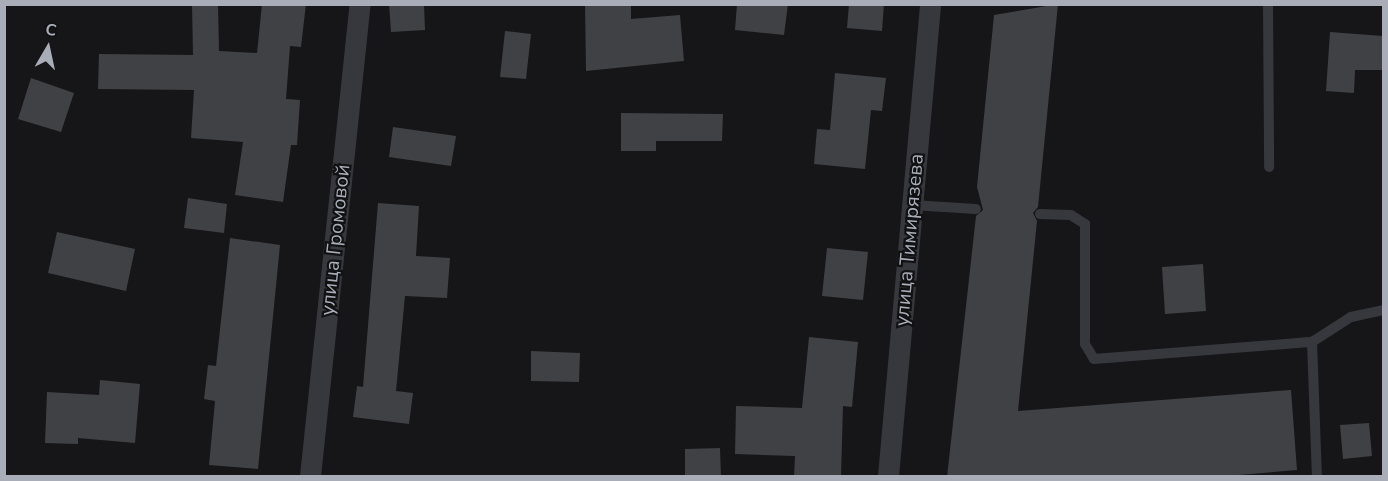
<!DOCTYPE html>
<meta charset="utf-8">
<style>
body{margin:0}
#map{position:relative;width:1388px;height:481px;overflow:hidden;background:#161618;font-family:"Nunito Sans",sans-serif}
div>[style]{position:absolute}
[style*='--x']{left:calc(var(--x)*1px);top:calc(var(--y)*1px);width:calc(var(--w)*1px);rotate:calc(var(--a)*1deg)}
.building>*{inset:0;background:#404145}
.service>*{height:10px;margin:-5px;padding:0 5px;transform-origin:5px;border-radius:5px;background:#37383d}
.minor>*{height:21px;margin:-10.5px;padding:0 10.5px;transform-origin:10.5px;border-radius:10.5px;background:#37383d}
span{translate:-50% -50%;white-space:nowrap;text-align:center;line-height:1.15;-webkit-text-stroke:4.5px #111113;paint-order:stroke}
.street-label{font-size:20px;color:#a8adb8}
.frame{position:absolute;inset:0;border:6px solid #a8adb8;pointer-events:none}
.north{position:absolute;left:18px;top:18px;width:60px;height:60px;-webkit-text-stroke:4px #111113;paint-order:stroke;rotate:9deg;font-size:16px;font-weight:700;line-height:24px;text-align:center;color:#a8adb8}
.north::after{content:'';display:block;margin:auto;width:21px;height:27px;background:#a8adb8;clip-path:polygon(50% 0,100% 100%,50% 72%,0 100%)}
</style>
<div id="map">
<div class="building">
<i style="clip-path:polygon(192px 4px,218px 4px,219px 51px,257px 53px,262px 4px,306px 4px,301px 47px,290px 46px,286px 99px,300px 100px,297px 145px,291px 145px,283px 202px,235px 195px,243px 142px,191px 138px,194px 90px,98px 89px,99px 54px,193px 55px)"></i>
<i style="clip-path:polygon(389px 4px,424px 4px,425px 30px,391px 32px)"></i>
<i style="clip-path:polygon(585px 4px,631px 4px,631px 19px,680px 15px,684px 61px,586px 71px)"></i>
<i style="clip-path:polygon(737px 4px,788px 4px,784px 35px,735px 30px)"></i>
<i style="clip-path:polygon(849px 4px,884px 4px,882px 31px,847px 28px)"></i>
<i style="clip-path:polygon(1058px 4px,1038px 207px,1033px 213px,1037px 221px,1018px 411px,1291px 390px,1297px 470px,1215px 477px,947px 477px,976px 216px,983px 210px,977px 187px,994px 15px)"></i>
<i style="clip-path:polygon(505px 31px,531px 34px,526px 79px,500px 77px)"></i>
<i style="clip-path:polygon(1330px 32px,1383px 36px,1383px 70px,1355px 70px,1354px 93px,1326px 91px)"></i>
<i style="clip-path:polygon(835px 73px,886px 78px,882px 111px,871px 110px,865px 169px,814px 164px,817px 129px,830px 130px)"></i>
<i style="clip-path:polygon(31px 78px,74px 93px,61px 132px,18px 119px)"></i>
<i style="clip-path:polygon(621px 113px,723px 114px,722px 141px,656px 141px,656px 151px,621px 151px)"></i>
<i style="clip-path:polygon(393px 127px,456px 136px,451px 166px,389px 157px)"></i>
<i style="clip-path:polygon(188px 198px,227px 204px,224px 233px,184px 228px)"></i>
<i style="clip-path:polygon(378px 203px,419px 206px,416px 256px,450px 258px,447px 298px,405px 296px,396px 391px,413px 393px,409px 424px,353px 417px,357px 386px,363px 387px)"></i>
<i style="clip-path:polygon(57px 232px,135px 249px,126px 291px,48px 273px)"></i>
<i style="clip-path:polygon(230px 238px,280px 245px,258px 469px,209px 465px,215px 401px,204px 399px,208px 365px,216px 366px)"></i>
<i style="clip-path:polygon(827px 248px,868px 252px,863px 300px,822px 296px)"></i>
<i style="clip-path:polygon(1203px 264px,1206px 311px,1165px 314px,1162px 267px)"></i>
<i style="clip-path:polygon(809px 337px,858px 342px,852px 407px,843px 406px,841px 477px,794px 477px,795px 456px,735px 454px,736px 406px,802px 408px)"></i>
<i style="clip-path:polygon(531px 351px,580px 353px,579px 382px,531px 381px)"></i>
<i style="clip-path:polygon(100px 380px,140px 384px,135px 443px,78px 438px,78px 444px,45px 443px,47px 392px,99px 395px)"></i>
<i style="clip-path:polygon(1369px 423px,1372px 456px,1343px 459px,1340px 425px)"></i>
<i style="clip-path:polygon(720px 448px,721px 477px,685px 477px,685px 449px)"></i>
</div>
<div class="service">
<i style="--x:1268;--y:4;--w:163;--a:89.6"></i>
<i style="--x:912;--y:205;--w:64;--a:3.6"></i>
<i style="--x:1040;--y:214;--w:31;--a:2"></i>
<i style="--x:1071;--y:215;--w:17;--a:33"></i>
<i style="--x:1085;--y:224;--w:120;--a:90"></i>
<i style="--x:1085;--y:344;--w:17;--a:59"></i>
<i style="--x:1094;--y:359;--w:219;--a:-4.5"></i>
<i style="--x:1312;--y:342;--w:134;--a:87.9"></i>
<i style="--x:1312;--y:342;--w:46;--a:-32.7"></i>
<i style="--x:1351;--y:317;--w:34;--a:-12"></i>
</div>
<div class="minor">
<i style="--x:310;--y:476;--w:475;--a:-84"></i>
<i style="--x:888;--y:476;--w:474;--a:-84.9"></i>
</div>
<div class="street-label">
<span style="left:335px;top:240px;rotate:-84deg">улица Громовой</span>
<span style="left:909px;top:240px;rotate:-85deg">улица Тимирязева</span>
</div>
<div class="frame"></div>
<div class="north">С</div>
</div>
